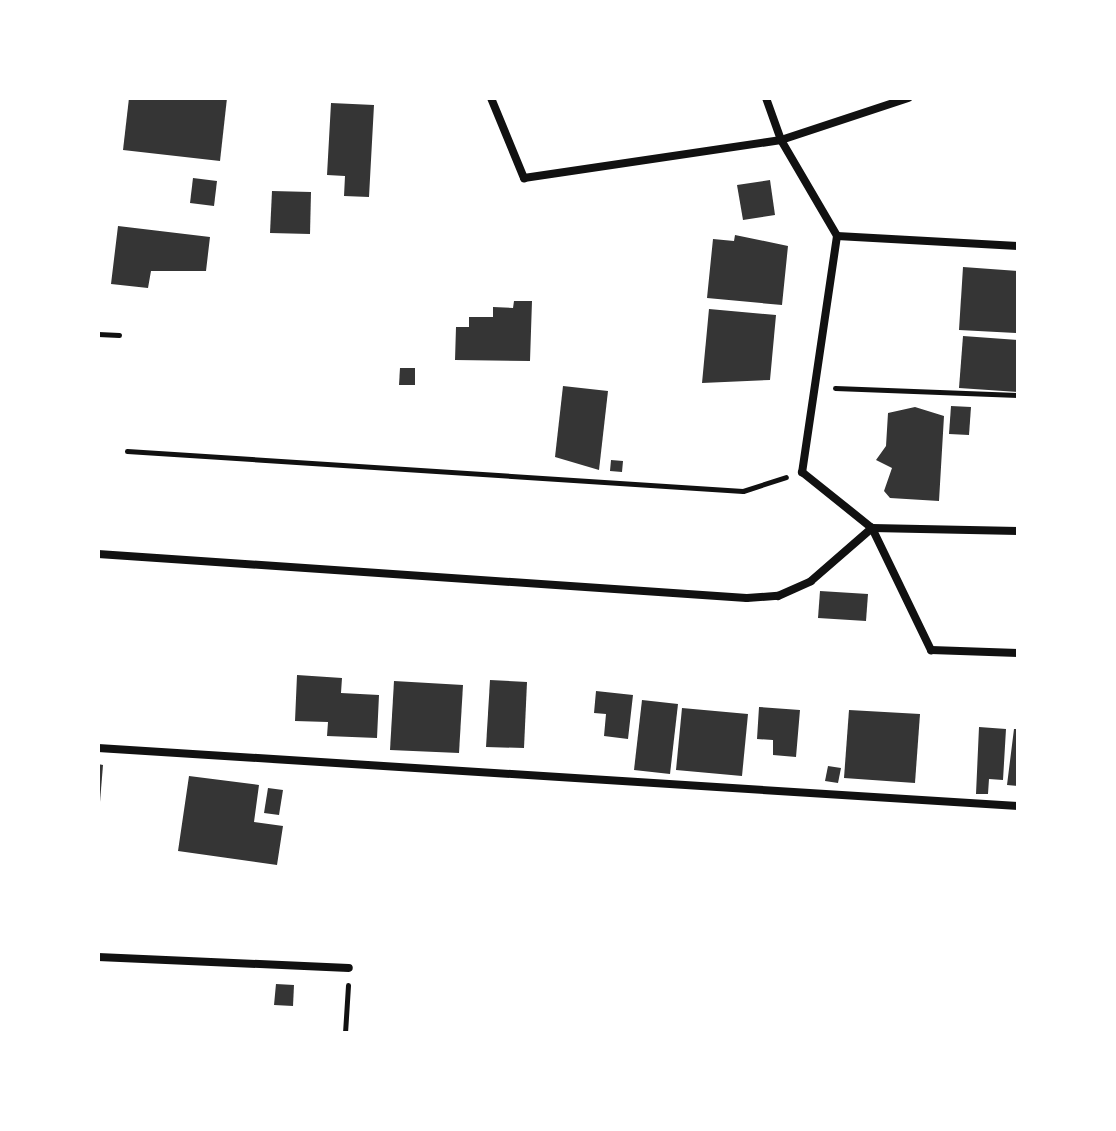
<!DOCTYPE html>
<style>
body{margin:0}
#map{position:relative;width:1116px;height:1131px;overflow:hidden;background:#fff;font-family:"Noto Sans",sans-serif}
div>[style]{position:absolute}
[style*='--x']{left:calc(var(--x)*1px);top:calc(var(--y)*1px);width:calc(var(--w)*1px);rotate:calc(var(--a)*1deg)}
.building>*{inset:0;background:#353535}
.path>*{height:5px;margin:-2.5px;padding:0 2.5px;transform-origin:2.5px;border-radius:2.5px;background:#111}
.minor>*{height:8px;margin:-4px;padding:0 4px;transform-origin:4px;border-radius:4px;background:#111}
span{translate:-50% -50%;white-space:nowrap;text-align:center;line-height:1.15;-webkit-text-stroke:7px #fff;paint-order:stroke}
.frame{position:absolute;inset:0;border:100px solid #fff;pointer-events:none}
</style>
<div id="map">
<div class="building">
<i style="clip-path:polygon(129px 98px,227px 98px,220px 161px,123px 150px)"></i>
<i style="clip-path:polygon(331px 103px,374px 105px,369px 197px,344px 196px,345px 176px,327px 175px)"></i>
<i style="clip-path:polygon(193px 178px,217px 181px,214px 206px,190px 203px)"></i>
<i style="clip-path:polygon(770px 180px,775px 215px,743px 220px,737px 185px)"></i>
<i style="clip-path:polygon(272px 191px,311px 192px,310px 234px,270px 233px)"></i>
<i style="clip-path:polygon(118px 226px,210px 237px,206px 271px,151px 271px,148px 288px,111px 284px)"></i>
<i style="clip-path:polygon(735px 235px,788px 246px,782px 305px,707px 298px,713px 239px,734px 241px)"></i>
<i style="clip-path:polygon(963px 267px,1018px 271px,1016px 333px,959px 330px)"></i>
<i style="clip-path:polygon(514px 301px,532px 301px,530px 361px,455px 360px,456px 327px,469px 327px,469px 317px,493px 317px,493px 307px,513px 308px)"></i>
<i style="clip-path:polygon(709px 309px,776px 315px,770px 380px,702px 383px)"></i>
<i style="clip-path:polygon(963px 336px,1018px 340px,1018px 392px,959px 388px)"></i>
<i style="clip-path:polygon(400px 368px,415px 368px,415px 385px,399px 385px)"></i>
<i style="clip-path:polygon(563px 386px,608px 391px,599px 470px,555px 457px)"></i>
<i style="clip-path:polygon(951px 406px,971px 407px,969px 435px,949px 434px)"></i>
<i style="clip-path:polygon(915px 407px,944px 416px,939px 501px,890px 498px,884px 491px,892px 468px,876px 460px,886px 446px,888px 413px)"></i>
<i style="clip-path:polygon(611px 460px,623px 461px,622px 472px,610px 471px)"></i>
<i style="clip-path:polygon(820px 591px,868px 594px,866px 621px,818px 618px)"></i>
<i style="clip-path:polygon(297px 675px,342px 678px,341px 693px,379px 695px,377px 738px,327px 736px,328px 722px,295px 721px)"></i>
<i style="clip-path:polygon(490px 680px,527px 682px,524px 748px,486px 747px)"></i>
<i style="clip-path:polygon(394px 681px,463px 685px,459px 753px,390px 750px)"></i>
<i style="clip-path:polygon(596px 691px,633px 695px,628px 739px,604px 736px,606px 714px,594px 713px)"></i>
<i style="clip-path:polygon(642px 700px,678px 704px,670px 774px,634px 770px)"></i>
<i style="clip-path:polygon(759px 707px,800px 710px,796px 757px,773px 755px,773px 740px,757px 739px)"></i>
<i style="clip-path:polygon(682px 708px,748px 714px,742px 776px,676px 770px)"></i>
<i style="clip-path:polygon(849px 710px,920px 714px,915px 783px,844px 778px)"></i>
<i style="clip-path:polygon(979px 727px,1006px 729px,1003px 780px,989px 779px,988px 794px,976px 794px)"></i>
<i style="clip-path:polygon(1014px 729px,1018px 729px,1018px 786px,1007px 785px)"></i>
<i style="clip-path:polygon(98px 764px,103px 765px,100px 802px,98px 802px)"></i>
<i style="clip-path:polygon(828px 766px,841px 768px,838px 783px,825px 781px)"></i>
<i style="clip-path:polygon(189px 776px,259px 785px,254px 822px,283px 826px,277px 865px,178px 851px)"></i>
<i style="clip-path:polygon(268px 788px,283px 790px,279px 815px,264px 813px)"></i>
<i style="clip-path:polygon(276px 984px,294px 985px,293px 1006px,274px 1005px)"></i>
</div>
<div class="path">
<i style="--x:98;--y:334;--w:21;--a:3"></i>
<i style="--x:835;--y:388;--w:183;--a:2.2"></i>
<i style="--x:127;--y:451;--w:617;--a:3.72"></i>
<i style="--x:743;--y:491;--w:45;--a:-18"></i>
<i style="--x:345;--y:1033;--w:48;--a:-86.4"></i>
</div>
<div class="minor">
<i style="--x:491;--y:98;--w:87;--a:67.6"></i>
<i style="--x:524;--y:178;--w:260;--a:-8.4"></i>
<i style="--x:781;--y:140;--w:134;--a:-18.3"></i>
<i style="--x:766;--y:98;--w:45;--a:70.3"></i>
<i style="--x:781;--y:140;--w:111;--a:59.7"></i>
<i style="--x:837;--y:236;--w:239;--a:98.4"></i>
<i style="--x:802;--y:472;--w:90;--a:38.7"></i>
<i style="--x:872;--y:528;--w:136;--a:64.2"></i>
<i style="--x:931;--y:650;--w:87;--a:2"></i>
<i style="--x:837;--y:236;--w:181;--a:3.2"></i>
<i style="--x:98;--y:554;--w:650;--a:3.88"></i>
<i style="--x:747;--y:598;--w:31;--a:-4"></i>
<i style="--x:778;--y:596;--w:36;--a:-24"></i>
<i style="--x:811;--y:581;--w:81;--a:-41"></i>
<i style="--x:872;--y:528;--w:146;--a:1.2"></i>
<i style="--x:98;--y:748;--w:922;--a:3.61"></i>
<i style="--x:98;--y:957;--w:251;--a:2.5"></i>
</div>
<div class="frame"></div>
</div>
